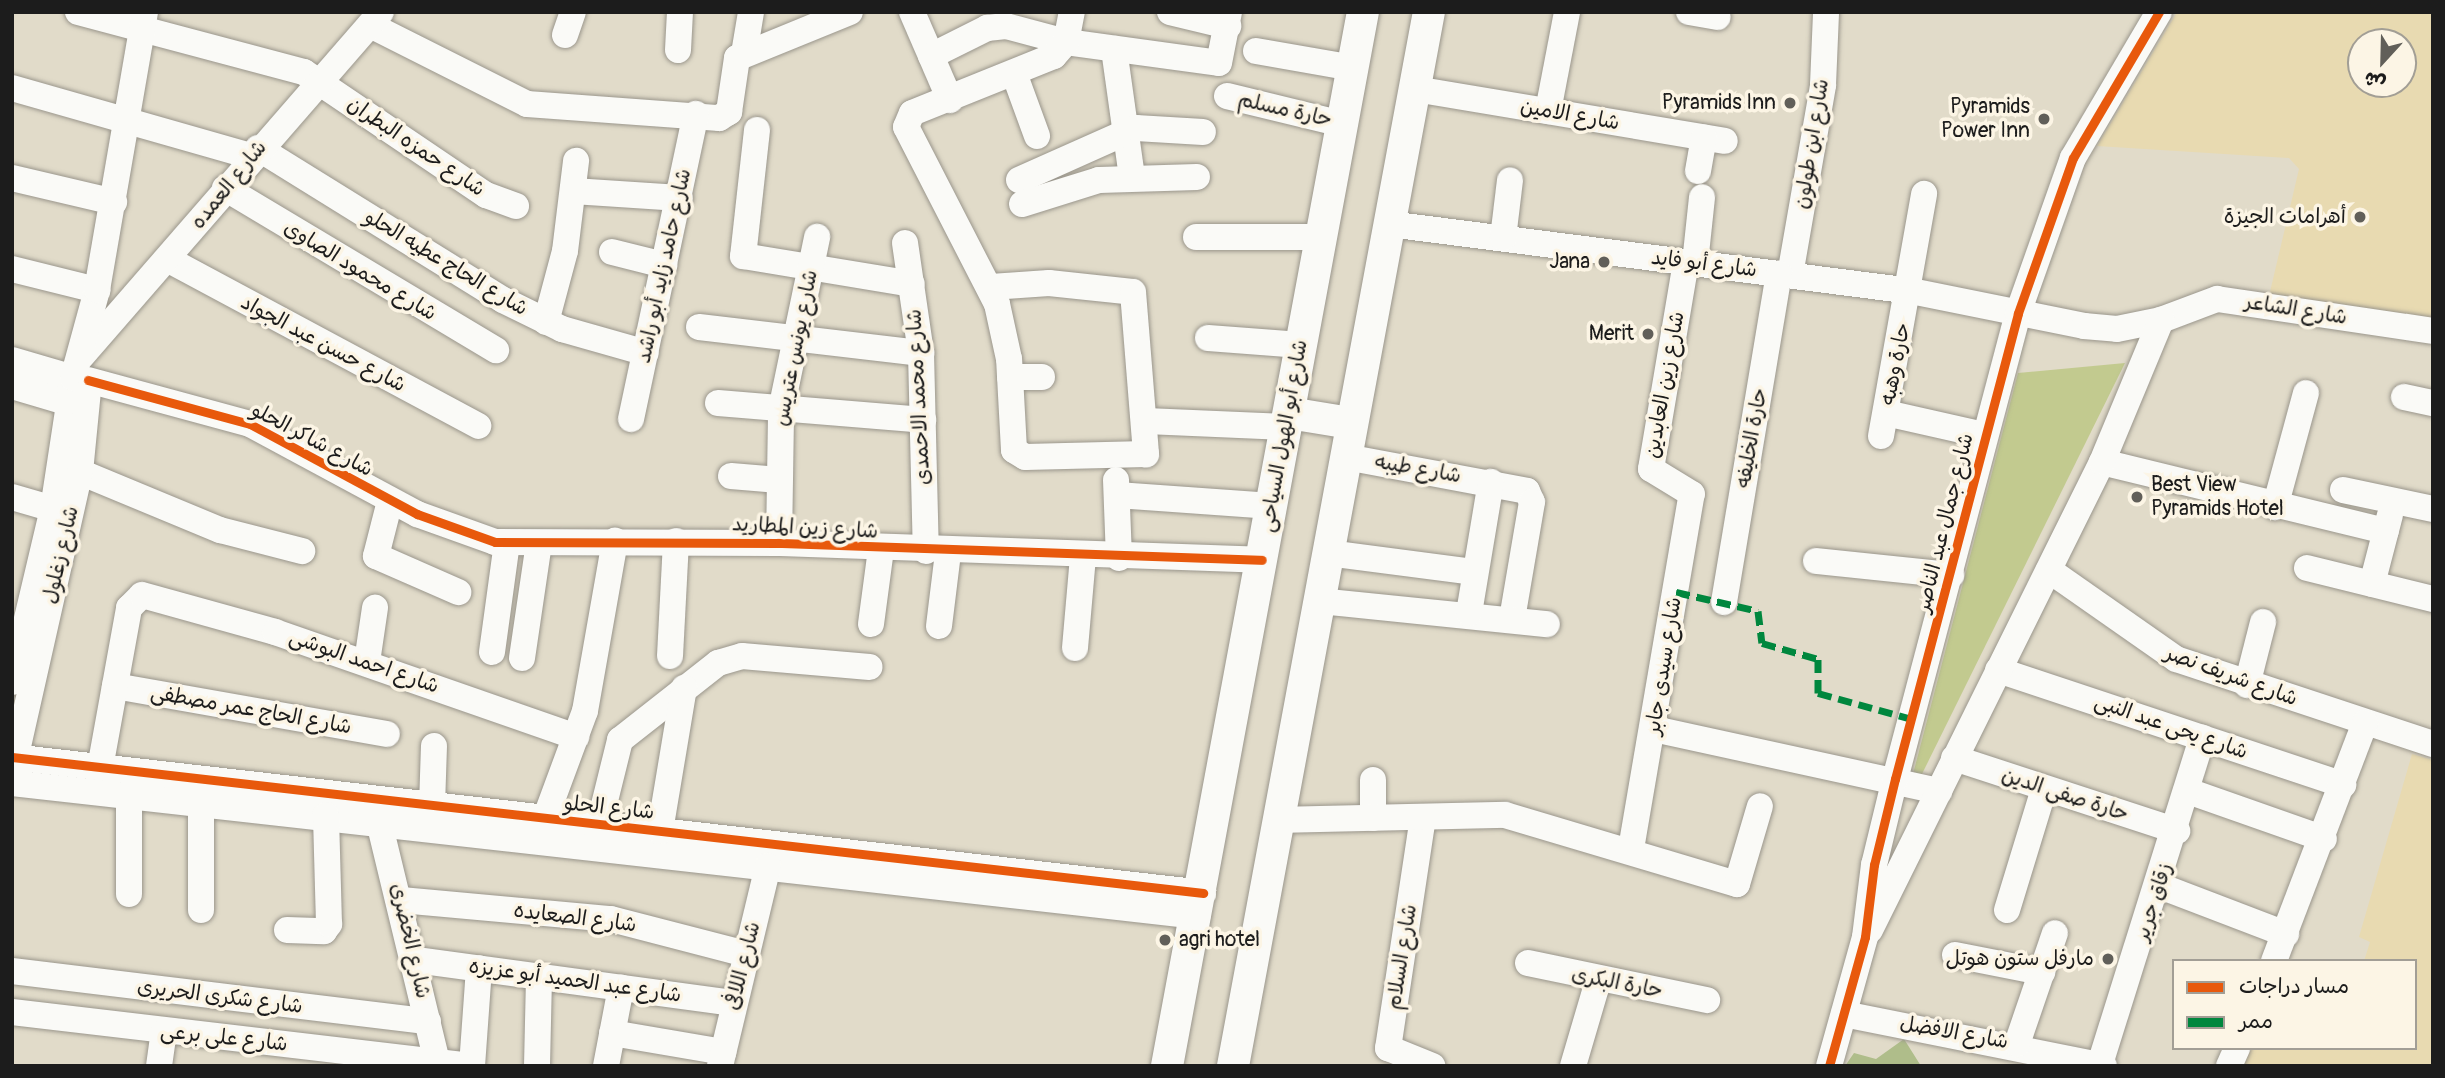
<!DOCTYPE html>
<meta charset="utf-8">
<style>
body{margin:0}
#map{position:relative;width:2445px;height:1078px;overflow:hidden;background:#e1dbc9;font-family:Pangolin,"Playpen Sans Arabic",sans-serif}
div>[style]{position:absolute}
[style*='--x']{left:calc(var(--x)*1px);top:calc(var(--y)*1px);width:calc(var(--w)*1px);rotate:calc(var(--a)*1deg)}
.green>*{inset:0;background:#c2ca8f}
.forest>*{inset:0;background:#afbd8a}
.sand>*{inset:0;background:#e8dab1}
.roads{filter:drop-shadow(0 0 2px #9a968c) drop-shadow(0 0 2px #9a968c)}
.minor>*{height:26px;margin:-13px;padding:0 13px;transform-origin:13px;border-radius:13px;background:#fafaf7}
.major>*{height:32px;margin:-16px;padding:0 16px;transform-origin:16px;border-radius:16px;background:#fafaf7}
.quiet>*{height:7px;margin-top:-3.5px;transform-origin:0;background:repeating-linear-gradient(90deg,#00873e 0 14px,transparent 0 21px)}
.cycleway>*{height:9px;margin:-4.5px;padding:0 4.5px;transform-origin:4.5px;border-radius:4.5px;background:#e8590c}
.dots>*{width:19px;height:19px;translate:-50% -50%;box-sizing:border-box;border:4px solid #fcf5e5;border-radius:50%}
span{translate:-50% -50%;white-space:nowrap;text-align:center;line-height:1.15;-webkit-text-stroke:7px #fcf5e5;paint-order:stroke}
.poi-label{font-size:21px;color:#1c1c1c}
.right{translate:-100% -50%;text-align:right}
.left{translate:0 -50%;text-align:left}
.street-label{font-size:21px;color:#1c1c1c}
.frame{position:absolute;inset:0;border:14px solid #1c1c1c;pointer-events:none}
.legend{position:absolute;left:2172px;top:959px;width:245px;height:91px;box-sizing:border-box;background:#fcf5e5;border:2px solid #a29e95;margin:0;padding:9px 12px;list-style:none;font-size:21px;color:#1c1c1c}
.legend li{display:flex;align-items:center;gap:14px;height:35px}
.legend b{width:35px;border:2px solid #a29e95}
.north{position:absolute;left:2347px;top:28px;width:70px;height:70px;box-sizing:border-box;background:#fcf5e5;border:2px solid #a29e95;border-radius:50%;rotate:202deg;font-size:19px;font-weight:700;line-height:28px;text-align:center;color:#1c1c1c}
.north::after{content:'';display:block;margin:auto;width:24px;height:32px;background:#615f59;clip-path:polygon(50% 0,100% 100%,50% 72%,0 100%)}
</style>
<div id="map">
<div class="green">
<i style="clip-path:polygon(2125px 363px,1921px 776px,1913px 774px,2018px 373px)"></i>
</div>
<div class="forest">
<i style="clip-path:polygon(1904px 1039px,1921px 1066px,1845px 1066px,1854px 1053px,1876px 1059px)"></i>
</div>
<div class="sand">
<i style="clip-path:polygon(evenodd,2177px 12px,2433px 12px,2433px 326px,2269px 296px,2299px 169px,2289px 158px,2097px 146px,2177px 12px,2361px 42px,2403px 42px,2403px 84px,2361px 84px,2361px 42px)"></i>
<i style="clip-path:polygon(2412px 754px,2433px 760px,2433px 1066px,2242px 1066px,2248px 1048px,2415px 1048px,2415px 961px,2364px 961px,2370px 942px,2359px 937px)"></i>
</div>
<div class="roads">
<div class="minor">
<i style="--x:78;--y:12;--w:234;--a:14.9"></i>
<i style="--x:304;--y:72;--w:220;--a:34.1"></i>
<i style="--x:486;--y:195;--w:32;--a:20"></i>
<i style="--x:912;--y:12;--w:96;--a:66.6"></i>
<i style="--x:1170;--y:12;--w:60;--a:13.6"></i>
<i style="--x:1689;--y:12;--w:29;--a:10"></i>
<i style="--x:370;--y:25;--w:176;--a:26.7"></i>
<i style="--x:527;--y:104;--w:193;--a:4.2"></i>
<i style="--x:719;--y:118;--w:12;--a:-31"></i>
<i style="--x:729;--y:112;--w:55;--a:-81.6"></i>
<i style="--x:737;--y:58;--w:122;--a:-22.2"></i>
<i style="--x:565;--y:35;--w:24;--a:-71"></i>
<i style="--x:1114;--y:49;--w:129;--a:82"></i>
<i style="--x:678;--y:50;--w:38;--a:-87"></i>
<i style="--x:1256;--y:51;--w:98;--a:9.9"></i>
<i style="--x:744;--y:54;--w:43;--a:-80.5"></i>
<i style="--x:931;--y:56;--w:63;--a:-26.6"></i>
<i style="--x:987;--y:28;--w:19;--a:-6"></i>
<i style="--x:1006;--y:26;--w:62;--a:14.9"></i>
<i style="--x:1066;--y:42;--w:154;--a:7.8"></i>
<i style="--x:1219;--y:63;--w:52;--a:-78.9"></i>
<i style="--x:1014;--y:73;--w:67;--a:69.9"></i>
<i style="--x:12;--y:88;--w:248;--a:15.9"></i>
<i style="--x:1415;--y:89;--w:314;--a:9.5"></i>
<i style="--x:1227;--y:96;--w:118;--a:13.7"></i>
<i style="--x:1548;--y:111;--w:101;--a:-79.1"></i>
<i style="--x:757;--y:130;--w:127;--a:96.3"></i>
<i style="--x:743;--y:256;--w:171;--a:9.4"></i>
<i style="--x:258;--y:148;--w:288;--a:31.8"></i>
<i style="--x:503;--y:300;--w:66;--a:26.2"></i>
<i style="--x:562;--y:329;--w:87;--a:15.9"></i>
<i style="--x:1698;--y:171;--w:34;--a:-80"></i>
<i style="--x:12;--y:178;--w:105;--a:13.2"></i>
<i style="--x:1019;--y:180;--w:128;--a:-24"></i>
<i style="--x:1136;--y:128;--w:67;--a:3.4"></i>
<i style="--x:225;--y:188;--w:316;--a:30.9"></i>
<i style="--x:573;--y:191;--w:107;--a:3.7"></i>
<i style="--x:1022;--y:204;--w:81;--a:-17.3"></i>
<i style="--x:1099;--y:180;--w:98;--a:-1.8"></i>
<i style="--x:1389;--y:224;--w:526;--a:7.31"></i>
<i style="--x:1911;--y:291;--w:177;--a:11.4"></i>
<i style="--x:2084;--y:326;--w:33;--a:5"></i>
<i style="--x:2117;--y:329;--w:45;--a:-11.6"></i>
<i style="--x:2161;--y:320;--w:60;--a:-20.6"></i>
<i style="--x:2217;--y:299;--w:218;--a:8.4"></i>
<i style="--x:1196;--y:237;--w:124;--a:0"></i>
<i style="--x:1503;--y:238;--w:58;--a:-83.1"></i>
<i style="--x:905;--y:243;--w:111;--a:81.7"></i>
<i style="--x:921;--y:353;--w:198;--a:88.6"></i>
<i style="--x:612;--y:252;--w:54;--a:14"></i>
<i style="--x:169;--y:260;--w:351;--a:28.2"></i>
<i style="--x:1695;--y:263;--w:66;--a:-83.9"></i>
<i style="--x:12;--y:269;--w:88;--a:13.9"></i>
<i style="--x:1790;--y:275;--w:193;--a:-80.1"></i>
<i style="--x:1823;--y:85;--w:73;--a:-87.6"></i>
<i style="--x:991;--y:287;--w:58;--a:-3.9"></i>
<i style="--x:1049;--y:283;--w:84;--a:6.1"></i>
<i style="--x:1133;--y:292;--w:163;--a:85.4"></i>
<i style="--x:1146;--y:454;--w:121;--a:178.6"></i>
<i style="--x:1025;--y:457;--w:13;--a:-148"></i>
<i style="--x:1014;--y:450;--w:91;--a:-93.1"></i>
<i style="--x:1009;--y:359;--w:56;--a:-102.3"></i>
<i style="--x:997;--y:304;--w:199;--a:-117.2"></i>
<i style="--x:906;--y:127;--w:15;--a:-67"></i>
<i style="--x:912;--y:113;--w:153;--a:-21.9"></i>
<i style="--x:1054;--y:56;--w:18;--a:-49"></i>
<i style="--x:1066;--y:42;--w:31;--a:-79"></i>
<i style="--x:546;--y:322;--w:73;--a:-75"></i>
<i style="--x:565;--y:251;--w:91;--a:-83"></i>
<i style="--x:699;--y:327;--w:224;--a:6.7"></i>
<i style="--x:1208;--y:338;--w:93;--a:4.3"></i>
<i style="--x:81;--y:357;--w:457;--a:-49"></i>
<i style="--x:12;--y:360;--w:64;--a:16.4"></i>
<i style="--x:1010;--y:377;--w:32;--a:0"></i>
<i style="--x:88;--y:380;--w:168;--a:15.2"></i>
<i style="--x:250;--y:424;--w:190;--a:28.3"></i>
<i style="--x:417;--y:514;--w:83;--a:19.7"></i>
<i style="--x:495;--y:542;--w:284;--a:0.2"></i>
<i style="--x:779;--y:543;--w:483;--a:2"></i>
<i style="--x:12;--y:386;--w:59;--a:16.6"></i>
<i style="--x:2404;--y:397;--w:30;--a:12"></i>
<i style="--x:718;--y:403;--w:206;--a:4.7"></i>
<i style="--x:1886;--y:413;--w:100;--a:12.7"></i>
<i style="--x:631;--y:419;--w:312;--a:-78"></i>
<i style="--x:1146;--y:421;--w:140;--a:2.5"></i>
<i style="--x:1881;--y:436;--w:246;--a:-79.9"></i>
<i style="--x:1346;--y:457;--w:184;--a:10.6"></i>
<i style="--x:1527;--y:491;--w:12;--a:66"></i>
<i style="--x:1532;--y:502;--w:119;--a:99.7"></i>
<i style="--x:2102;--y:462;--w:292;--a:13.7"></i>
<i style="--x:80;--y:472;--w:152;--a:22.5"></i>
<i style="--x:220;--y:530;--w:85;--a:14.4"></i>
<i style="--x:731;--y:476;--w:48;--a:4.8"></i>
<i style="--x:1116;--y:480;--w:78;--a:87.8"></i>
<i style="--x:2343;--y:490;--w:92;--a:11.9"></i>
<i style="--x:1117;--y:495;--w:155;--a:4.1"></i>
<i style="--x:12;--y:497;--w:43;--a:16.3"></i>
<i style="--x:390;--y:501;--w:57;--a:104.3"></i>
<i style="--x:376;--y:556;--w:90;--a:23.7"></i>
<i style="--x:2275;--y:507;--w:118;--a:-74.8"></i>
<i style="--x:779;--y:543;--w:133;--a:-89.1"></i>
<i style="--x:781;--y:410;--w:177;--a:-78.2"></i>
<i style="--x:1328;--y:553;--w:148;--a:7.4"></i>
<i style="--x:1816;--y:561;--w:136;--a:5.9"></i>
<i style="--x:2307;--y:568;--w:130;--a:13.8"></i>
<i style="--x:2049;--y:570;--w:155;--a:35"></i>
<i style="--x:2176;--y:659;--w:271;--a:18.3"></i>
<i style="--x:2372;--y:584;--w:71;--a:-75.4"></i>
<i style="--x:1319;--y:601;--w:229;--a:5.8"></i>
<i style="--x:1724;--y:602;--w:333;--a:-80.5"></i>
<i style="--x:1469;--y:613;--w:133;--a:-80.5"></i>
<i style="--x:871;--y:624;--w:76;--a:-82.4"></i>
<i style="--x:939;--y:626;--w:74;--a:-83"></i>
<i style="--x:1075;--y:648;--w:91;--a:-85"></i>
<i style="--x:492;--y:652;--w:110;--a:-82.2"></i>
<i style="--x:670;--y:656;--w:115;--a:-87"></i>
<i style="--x:522;--y:658;--w:116;--a:-81.6"></i>
<i style="--x:367;--y:662;--w:55;--a:-81.6"></i>
<i style="--x:1998;--y:670;--w:364;--a:18.4"></i>
<i style="--x:12;--y:682;--w:178;--a:-76.7"></i>
<i style="--x:53;--y:509;--w:133;--a:-81.3"></i>
<i style="--x:73;--y:378;--w:91;--a:-74.7"></i>
<i style="--x:97;--y:290;--w:282;--a:-80.2"></i>
<i style="--x:2247;--y:685;--w:65;--a:-75.7"></i>
<i style="--x:115;--y:686;--w:276;--a:10"></i>
<i style="--x:1654;--y:729;--w:292;--a:12.3"></i>
<i style="--x:12;--y:757;--w:1199;--a:6.51"></i>
<i style="--x:1954;--y:758;--w:235;--a:18.1"></i>
<i style="--x:100;--y:768;--w:163;--a:-79.7"></i>
<i style="--x:129;--y:608;--w:18;--a:-45"></i>
<i style="--x:142;--y:595;--w:138;--a:15.5"></i>
<i style="--x:275;--y:632;--w:319;--a:19.2"></i>
<i style="--x:12;--y:773;--w:309;--a:-77.3"></i>
<i style="--x:80;--y:472;--w:81;--a:-84.4"></i>
<i style="--x:1373;--y:780;--w:38;--a:90"></i>
<i style="--x:12;--y:783;--w:1193;--a:6.4"></i>
<i style="--x:2188;--y:791;--w:144;--a:19.4"></i>
<i style="--x:129;--y:793;--w:101;--a:90"></i>
<i style="--x:201;--y:800;--w:110;--a:90"></i>
<i style="--x:432;--y:806;--w:60;--a:-88.1"></i>
<i style="--x:1423;--y:817;--w:234;--a:98.6"></i>
<i style="--x:1388;--y:1048;--w:48;--a:22.2"></i>
<i style="--x:545;--y:819;--w:115;--a:-69.7"></i>
<i style="--x:585;--y:711;--w:173;--a:-80"></i>
<i style="--x:1278;--y:820;--w:227;--a:-1.3"></i>
<i style="--x:1505;--y:815;--w:242;--a:16.6"></i>
<i style="--x:1737;--y:884;--w:81;--a:-73.6"></i>
<i style="--x:379;--y:822;--w:247;--a:76.4"></i>
<i style="--x:599;--y:825;--w:88;--a:-76.1"></i>
<i style="--x:620;--y:740;--w:125;--a:-38.2"></i>
<i style="--x:718;--y:663;--w:25;--a:-16"></i>
<i style="--x:742;--y:656;--w:128;--a:4.9"></i>
<i style="--x:660;--y:831;--w:145;--a:-80.5"></i>
<i style="--x:1631;--y:849;--w:360;--a:-80.3"></i>
<i style="--x:1692;--y:494;--w:48;--a:-148.6"></i>
<i style="--x:1651;--y:469;--w:210;--a:-80.4"></i>
<i style="--x:2160;--y:886;--w:135;--a:20.9"></i>
<i style="--x:401;--y:900;--w:211;--a:5.2"></i>
<i style="--x:611;--y:919;--w:139;--a:14.5"></i>
<i style="--x:2007;--y:910;--w:127;--a:-73"></i>
<i style="--x:287;--y:930;--w:37;--a:2"></i>
<i style="--x:324;--y:931;--w:9;--a:-54"></i>
<i style="--x:329;--y:924;--w:109;--a:-91.6"></i>
<i style="--x:1870;--y:930;--w:522;--a:-63.63"></i>
<i style="--x:2102;--y:462;--w:154;--a:-67.4"></i>
<i style="--x:1955;--y:955;--w:89;--a:11.1"></i>
<i style="--x:416;--y:960;--w:321;--a:7.7"></i>
<i style="--x:2274;--y:961;--w:255;--a:-69.1"></i>
<i style="--x:1528;--y:963;--w:183;--a:11.7"></i>
<i style="--x:12;--y:971;--w:419;--a:6.9"></i>
<i style="--x:12;--y:1012;--w:460;--a:6.7"></i>
<i style="--x:1844;--y:1014;--w:265;--a:11.3"></i>
<i style="--x:612;--y:1033;--w:113;--a:9.7"></i>
<i style="--x:2017;--y:1044;--w:117;--a:-71.1"></i>
<i style="--x:2100;--y:1064;--w:342;--a:-72.6"></i>
<i style="--x:159;--y:1066;--w:34;--a:-82"></i>
<i style="--x:472;--y:1066;--w:98;--a:-85.9"></i>
<i style="--x:537;--y:1066;--w:90;--a:-88.7"></i>
<i style="--x:606;--y:1066;--w:80;--a:-79.2"></i>
<i style="--x:720;--y:1066;--w:206;--a:-76.5"></i>
<i style="--x:1573;--y:1066;--w:89;--a:-73.6"></i>
<i style="--x:1829;--y:1066;--w:134;--a:-74.4"></i>
<i style="--x:1865;--y:937;--w:73;--a:-82.9"></i>
<i style="--x:1874;--y:865;--w:89;--a:-76.3"></i>
<i style="--x:1895;--y:779;--w:482;--a:-75.2"></i>
<i style="--x:2018;--y:313;--w:164;--a:-70.5"></i>
<i style="--x:2073;--y:158;--w:169;--a:-59.5"></i>
<i style="--x:2229;--y:1066;--w:20;--a:-66"></i>
</div>
<div class="major">
<i style="--x:1289;--y:413;--w:62;--a:9.3"></i>
<i style="--x:1167;--y:1066;--w:1072;--a:-79.47"></i>
<i style="--x:1233;--y:1066;--w:1072;--a:-79.47"></i>
</div>
</div>
<div class="quiet">
<i style="--x:1676;--y:592;--w:84;--a:13"></i>
<i style="--x:1758;--y:611;--w:32;--a:83"></i>
<i style="--x:1762;--y:643;--w:58;--a:15.9"></i>
<i style="--x:1818;--y:659;--w:34;--a:90"></i>
<i style="--x:1818;--y:693;--w:98;--a:15.5"></i>
</div>
<div class="cycleway">
<i style="--x:88;--y:380;--w:168;--a:15.2"></i>
<i style="--x:250;--y:424;--w:190;--a:28.3"></i>
<i style="--x:417;--y:514;--w:83;--a:19.7"></i>
<i style="--x:495;--y:542;--w:284;--a:0.2"></i>
<i style="--x:779;--y:543;--w:483;--a:2"></i>
<i style="--x:12;--y:757;--w:1199;--a:6.51"></i>
<i style="--x:1829;--y:1066;--w:134;--a:-74.4"></i>
<i style="--x:1865;--y:937;--w:73;--a:-82.9"></i>
<i style="--x:1874;--y:865;--w:89;--a:-76.3"></i>
<i style="--x:1895;--y:779;--w:482;--a:-75.2"></i>
<i style="--x:2018;--y:313;--w:164;--a:-70.5"></i>
<i style="--x:2073;--y:158;--w:169;--a:-59.5"></i>
</div>
<div class="dots">
<i style="left:1790px;top:103px;background:#615f59"></i>
<i style="left:2044px;top:119px;background:#615f59"></i>
<i style="left:2360px;top:217px;background:#615f59"></i>
<i style="left:1604px;top:262px;background:#615f59"></i>
<i style="left:1648px;top:334px;background:#615f59"></i>
<i style="left:2137px;top:497px;background:#615f59"></i>
<i style="left:1165px;top:940px;background:#615f59"></i>
<i style="left:2108px;top:959px;background:#615f59"></i>
</div>
<div class="poi-label">
<span class="right" style="left:1776px;top:103px">Pyramids Inn</span>
<span class="right" style="left:2030px;top:119px">Pyramids<br>Power Inn</span>
<span class="right" style="left:2346px;top:217px">أهرامات الجيزة</span>
<span class="right" style="left:1590px;top:262px">Jana</span>
<span class="right" style="left:1634px;top:334px">Merit</span>
<span class="left" style="left:2151px;top:497px">Best View<br>Pyramids Hotel</span>
<span class="left" style="left:1179px;top:940px">agri hotel</span>
<span class="right" style="left:2094px;top:959px">مارفل ستون هوتل</span>
</div>
<div class="street-label">
<span style="left:1285px;top:110px;rotate:13deg">حارة مسلم</span>
<span style="left:1570px;top:115px;rotate:10deg">شارع الامين</span>
<span style="left:1812px;top:144px;rotate:-81deg">شارع ابن طولون</span>
<span style="left:416px;top:147px;rotate:34deg">شارع حمزه البطران</span>
<span style="left:229px;top:185px;rotate:-51deg">شارع العمده</span>
<span style="left:446px;top:263px;rotate:31deg">شارع الحاج عطيه الحلو</span>
<span style="left:1704px;top:264px;rotate:7deg">شارع أبو فايد</span>
<span style="left:664px;top:266px;rotate:-78deg">شارع حامد زايد أبو راشد</span>
<span style="left:360px;top:271px;rotate:31deg">شارع محمود الصاوى</span>
<span style="left:2296px;top:310px;rotate:9deg">شارع الشاعر</span>
<span style="left:323px;top:344px;rotate:28deg">شارع حسن عبد الجواد</span>
<span style="left:796px;top:348px;rotate:-79deg">شارع يونس عتريس</span>
<span style="left:1896px;top:364px;rotate:-79deg">حارة وهبه</span>
<span style="left:1665px;top:385px;rotate:-80deg">شارع زين العابدين</span>
<span style="left:919px;top:397px;rotate:-93deg">شارع محمد الاحمدى</span>
<span style="left:1284px;top:436px;rotate:-80deg">شارع أبو الهول السياحى</span>
<span style="left:1752px;top:438px;rotate:-80deg">حارة الخليفه</span>
<span style="left:312px;top:440px;rotate:28deg">شارع شاكر الحلو</span>
<span style="left:1418px;top:469px;rotate:10deg">شارع طيبه</span>
<span style="left:1945px;top:523px;rotate:-76deg">شارع جمال عبد الناصر</span>
<span style="left:805px;top:528px;rotate:3deg">شارع زين المطاريد</span>
<span style="left:61px;top:555px;rotate:-77deg">شارع زغلول</span>
<span style="left:364px;top:662px;rotate:19deg">شارع احمد البوشى</span>
<span style="left:1664px;top:666px;rotate:-81deg">شارع سيدى جابر</span>
<span style="left:2231px;top:676px;rotate:20deg">شارع شريف نصر</span>
<span style="left:251px;top:710px;rotate:10deg">شارع الحاج عمر مصطفى</span>
<span style="left:2171px;top:727px;rotate:19deg">شارع يحى عبد النبى</span>
<span style="left:2065px;top:795px;rotate:18deg">حارة صفى الدين</span>
<span style="left:609px;top:808px;rotate:6deg">شارع الحلو</span>
<span style="left:2154px;top:902px;rotate:-72deg">زقاق جرير</span>
<span style="left:575px;top:918px;rotate:7deg">شارع الصعايده</span>
<span style="left:410px;top:941px;rotate:77deg">شارع الخضرى</span>
<span style="left:1402px;top:957px;rotate:-81deg">شارع السلام</span>
<span style="left:743px;top:966px;rotate:-76deg">شارع اللافى</span>
<span style="left:575px;top:981px;rotate:8deg">شارع عبد الحميد أبو عزيزه</span>
<span style="left:1617px;top:983px;rotate:11deg">حارة البكرى</span>
<span style="left:220px;top:997px;rotate:7deg">شارع شكرى الحريرى</span>
<span style="left:1954px;top:1033px;rotate:10deg">شارع الافضل</span>
<span style="left:224px;top:1038px;rotate:6deg">شارع على برعى</span>
</div>
<div class="frame"></div>
<ul class="legend">
<li><b style="height:9px;background:#e8590c"></b>مسار دراجات</li>
<li><b style="height:9px;background:#00873e"></b>ممر</li>
</ul>
<div class="north">ش</div>
</div>
